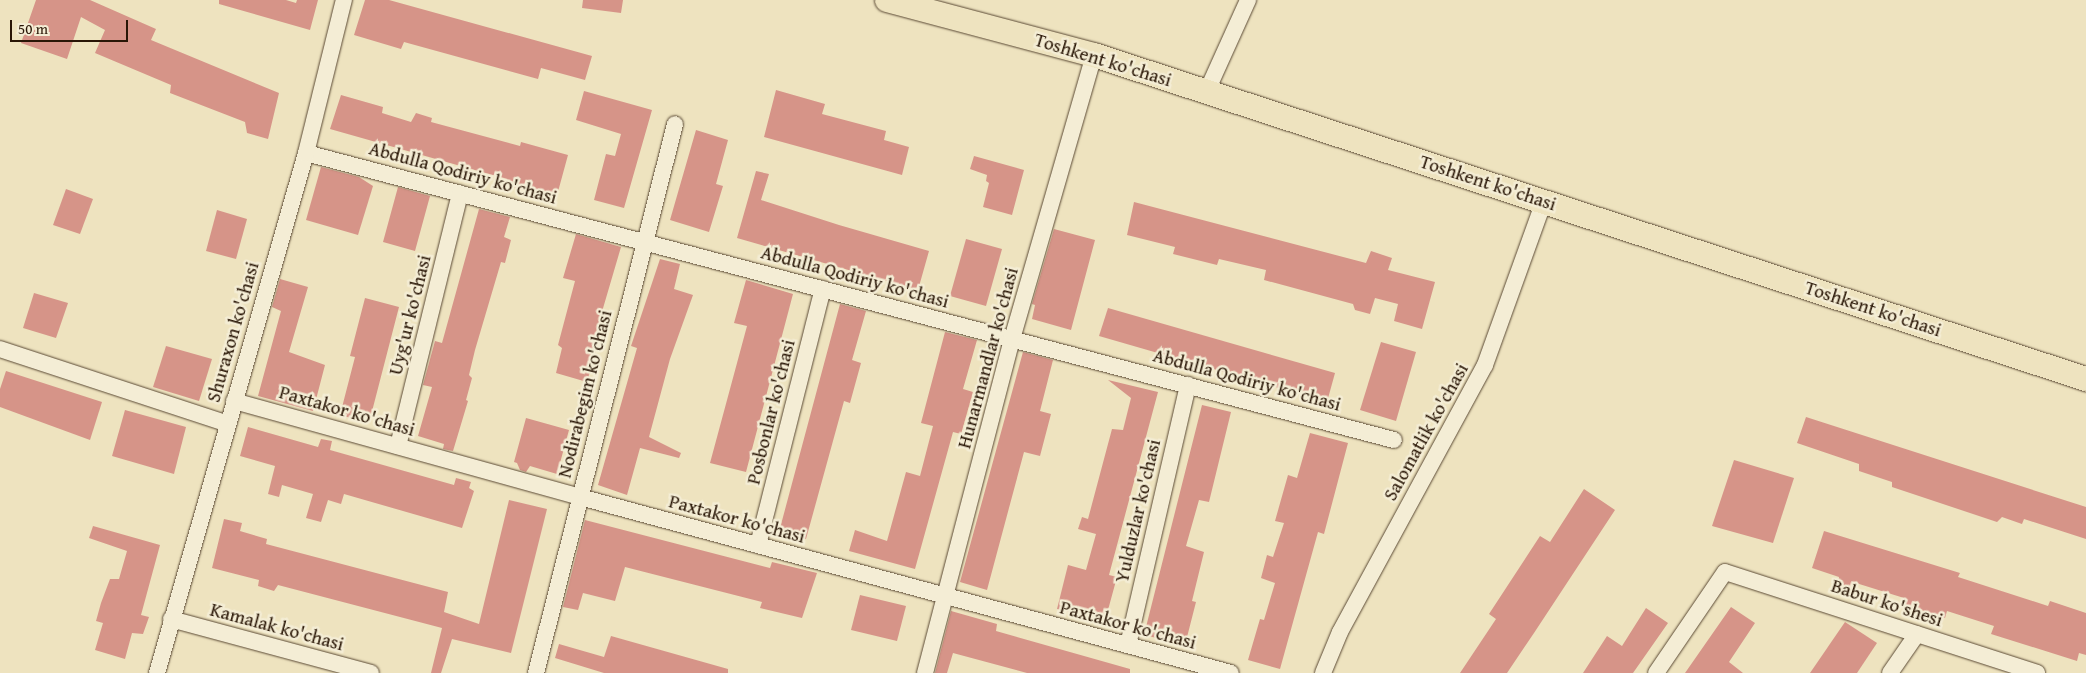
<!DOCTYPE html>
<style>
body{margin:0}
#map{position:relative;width:2086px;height:673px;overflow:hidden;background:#eee3bf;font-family:"Gentium Book Plus",serif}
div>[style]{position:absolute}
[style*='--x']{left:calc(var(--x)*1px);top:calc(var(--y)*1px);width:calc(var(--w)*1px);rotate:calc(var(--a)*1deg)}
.building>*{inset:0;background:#d69488}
.roads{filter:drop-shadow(0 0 1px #5a4934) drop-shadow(0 0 1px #5a4934)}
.minor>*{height:16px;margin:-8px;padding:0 8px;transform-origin:8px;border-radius:8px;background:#f4edd5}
.highway>*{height:24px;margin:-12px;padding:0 12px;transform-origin:12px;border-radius:12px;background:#eee3bf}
span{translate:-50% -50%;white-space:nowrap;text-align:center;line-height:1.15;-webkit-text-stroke:5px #f4edd5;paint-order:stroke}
.street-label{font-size:19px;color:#291606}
.scale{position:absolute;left:10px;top:20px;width:118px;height:22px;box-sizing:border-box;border:2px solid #291606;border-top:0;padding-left:6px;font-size:15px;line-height:18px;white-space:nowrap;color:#291606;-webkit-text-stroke:4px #f4edd5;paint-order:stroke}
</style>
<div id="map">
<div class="building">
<i style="clip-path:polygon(36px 0,90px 0,156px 29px,151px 40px,279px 93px,268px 139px,247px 133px,245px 122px,170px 93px,171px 85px,95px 53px,105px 30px,81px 17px,67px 59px,21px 43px)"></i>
<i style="clip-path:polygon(219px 0,286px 0,296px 3px,297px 0,318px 0,310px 30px,219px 4px)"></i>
<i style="clip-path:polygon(365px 0,389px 0,592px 56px,585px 80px,541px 68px,538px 79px,404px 42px,401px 49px,354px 35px)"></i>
<i style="clip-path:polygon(583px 0,623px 0,621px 13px,582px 8px)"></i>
<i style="clip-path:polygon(776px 90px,825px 104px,822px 114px,886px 131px,884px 140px,909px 147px,902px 175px,764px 137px)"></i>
<i style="clip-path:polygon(584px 91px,652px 110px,624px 208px,594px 200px,606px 154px,615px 156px,621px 134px,576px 120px)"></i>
<i style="clip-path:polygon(341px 95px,383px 107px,382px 113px,411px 122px,416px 113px,432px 118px,431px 122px,520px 146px,521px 142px,568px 155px,556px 199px,509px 186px,510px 180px,330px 129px)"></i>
<i style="clip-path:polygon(696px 130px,728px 140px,716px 184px,723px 186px,709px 232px,670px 220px)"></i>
<i style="clip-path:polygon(974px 156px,1024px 170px,1012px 215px,983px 207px,989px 183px,986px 181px,987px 175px,970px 169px)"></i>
<i style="clip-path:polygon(321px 167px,359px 177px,373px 186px,358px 235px,306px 220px)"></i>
<i style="clip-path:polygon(756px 171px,769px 174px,761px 200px,839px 225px,929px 251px,918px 290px,737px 238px)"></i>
<i style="clip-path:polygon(398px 187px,430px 196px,415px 251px,383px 242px)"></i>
<i style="clip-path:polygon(66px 189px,93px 199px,80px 234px,53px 225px)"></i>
<i style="clip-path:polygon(1134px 202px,1366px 263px,1371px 251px,1392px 258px,1388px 270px,1435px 282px,1422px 329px,1394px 321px,1398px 304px,1375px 298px,1370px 314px,1355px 310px,1353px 304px,1264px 280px,1266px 270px,1219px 259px,1217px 265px,1173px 254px,1175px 247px,1127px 235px)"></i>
<i style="clip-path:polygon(479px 209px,510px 217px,504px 237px,511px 240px,505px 263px,501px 262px,475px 350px,469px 375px,472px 378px,466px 400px,468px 401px,453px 451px,443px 449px,444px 444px,418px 436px,432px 387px,423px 385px,435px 341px,442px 343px)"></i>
<i style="clip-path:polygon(217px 210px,247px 219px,236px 259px,206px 251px)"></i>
<i style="clip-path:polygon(1054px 229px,1095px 240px,1071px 330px,1032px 319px,1035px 305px,1032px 304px)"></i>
<i style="clip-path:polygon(576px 234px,621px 247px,594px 339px,599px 341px,587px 382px,556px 373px,562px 348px,558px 345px,575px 281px,563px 278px)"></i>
<i style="clip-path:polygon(966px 239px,1002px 249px,986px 306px,950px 296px)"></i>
<i style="clip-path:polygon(660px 259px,680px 264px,674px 289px,693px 295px,670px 359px,649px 437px,681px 453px,679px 458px,640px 448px,627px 495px,598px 485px,637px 348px,631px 346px)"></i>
<i style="clip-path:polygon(280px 279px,308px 287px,289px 352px,325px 365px,313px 411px,258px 396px,281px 311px,272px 307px)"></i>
<i style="clip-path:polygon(746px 280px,793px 294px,746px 472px,710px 463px,747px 326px,734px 323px)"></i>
<i style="clip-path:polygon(34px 293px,68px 303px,56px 338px,23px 328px)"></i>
<i style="clip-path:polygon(365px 298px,399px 307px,369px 423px,340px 415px,355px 357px,350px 356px)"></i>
<i style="clip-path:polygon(840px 304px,866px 311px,852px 360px,861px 363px,850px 403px,844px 401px,806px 539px,779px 532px)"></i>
<i style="clip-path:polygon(1108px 308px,1335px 373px,1327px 402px,1099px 336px)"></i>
<i style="clip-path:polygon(945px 332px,977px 340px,963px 389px,973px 392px,961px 434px,953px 432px,915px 569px,849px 551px,855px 530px,887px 541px,906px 472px,920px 476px,933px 426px,921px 423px)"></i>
<i style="clip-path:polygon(1381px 342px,1416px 352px,1396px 421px,1360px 410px)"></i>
<i style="clip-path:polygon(166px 346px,212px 359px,199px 401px,153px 387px)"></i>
<i style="clip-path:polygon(1023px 352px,1053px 360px,1040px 411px,1051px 414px,1040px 456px,1024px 452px,987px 590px,960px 582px)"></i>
<i style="clip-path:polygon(6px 371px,102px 402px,90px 440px,0 407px,0 389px)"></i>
<i style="clip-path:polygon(1108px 380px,1158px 392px,1109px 575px,1117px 577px,1105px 621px,1057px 609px,1068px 565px,1086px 570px,1096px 534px,1078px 529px,1082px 517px,1088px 519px,1112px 429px,1123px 430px,1131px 398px)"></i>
<i style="clip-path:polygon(1202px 405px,1231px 412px,1209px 502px,1199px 500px,1186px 546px,1204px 552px,1192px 601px,1196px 602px,1185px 645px,1144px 635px)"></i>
<i style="clip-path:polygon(125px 410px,186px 427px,174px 474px,112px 456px)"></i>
<i style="clip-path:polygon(1806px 417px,2086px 507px,2086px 539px,2024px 519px,2022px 524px,2002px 517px,1997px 522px,1892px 487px,1892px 482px,1859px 471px,1859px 464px,1797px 443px)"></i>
<i style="clip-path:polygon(526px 418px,569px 430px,557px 474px,530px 466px,526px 472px,520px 470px,517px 463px,514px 462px)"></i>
<i style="clip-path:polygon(248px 427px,318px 447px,321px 439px,332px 441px,330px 450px,454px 485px,456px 478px,471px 482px,469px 488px,474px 491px,462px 528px,344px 494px,341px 504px,328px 500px,321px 522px,306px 518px,313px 494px,282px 485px,279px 497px,268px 494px,275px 466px,240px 456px)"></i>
<i style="clip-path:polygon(1310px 433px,1348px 443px,1324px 534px,1318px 532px,1280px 669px,1248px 660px,1260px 619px,1264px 620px,1275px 583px,1261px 578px,1267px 555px,1273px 557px,1284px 523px,1275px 521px,1288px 475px,1297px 478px)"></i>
<i style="clip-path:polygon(1734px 460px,1794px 478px,1773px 543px,1712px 526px)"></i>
<i style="clip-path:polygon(1584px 489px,1615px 510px,1534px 633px,1507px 673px,1460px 673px,1496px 619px,1489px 614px,1540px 536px,1550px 542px)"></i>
<i style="clip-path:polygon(509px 500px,547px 509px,511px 653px,452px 639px,441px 673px,431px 673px,442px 628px,278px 585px,274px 591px,258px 586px,259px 580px,212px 568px,224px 519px,242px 523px,240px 531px,267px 539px,266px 544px,448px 592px,444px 612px,479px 624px)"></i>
<i style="clip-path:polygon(585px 520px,770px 568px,772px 562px,817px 573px,802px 618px,760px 608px,762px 602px,625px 567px,615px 601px,583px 593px,578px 610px,563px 607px)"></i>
<i style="clip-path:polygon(93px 526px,160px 545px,141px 615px,149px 617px,143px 634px,132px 633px,125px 659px,95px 650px,103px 623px,96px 621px,101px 603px,110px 579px,119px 579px,127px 551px,89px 538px)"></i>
<i style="clip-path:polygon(1824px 531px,1960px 573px,1958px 577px,2048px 606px,2050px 601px,2086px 613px,2086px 655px,2079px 653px,2077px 661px,1991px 634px,1994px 626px,1947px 611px,1945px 618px,1902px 604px,1904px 598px,1856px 583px,1854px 590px,1838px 585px,1839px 577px,1812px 568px)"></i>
<i style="clip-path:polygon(860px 595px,906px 606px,897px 641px,851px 630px)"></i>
<i style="clip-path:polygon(1731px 607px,1755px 623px,1729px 662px,1743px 673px,1685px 673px)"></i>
<i style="clip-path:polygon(1646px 608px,1668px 623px,1633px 673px,1583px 673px,1607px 636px,1622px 646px)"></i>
<i style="clip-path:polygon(951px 611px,997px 624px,996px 631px,1130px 669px,1130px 673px,1027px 673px,953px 653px,947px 673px,935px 673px)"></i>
<i style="clip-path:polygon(1845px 622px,1877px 643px,1857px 673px,1810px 673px)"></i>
<i style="clip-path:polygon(611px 636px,728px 669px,728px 673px,604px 673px,555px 658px,559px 644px,604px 657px)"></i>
</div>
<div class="roads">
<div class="minor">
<i style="--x:1207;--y:91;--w:100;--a:-65.7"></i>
<i style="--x:306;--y:153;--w:1125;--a:14.78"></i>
<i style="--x:0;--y:349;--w:240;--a:18.2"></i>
<i style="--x:234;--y:401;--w:359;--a:15.5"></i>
<i style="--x:580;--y:497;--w:674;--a:15.13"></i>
<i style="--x:398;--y:446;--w:260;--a:-76.2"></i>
<i style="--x:758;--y:545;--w:264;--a:-75.8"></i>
<i style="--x:171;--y:619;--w:207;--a:15.1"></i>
<i style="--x:1128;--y:645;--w:267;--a:-77"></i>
<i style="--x:157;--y:673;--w:541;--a:-74.01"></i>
<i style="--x:306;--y:153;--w:158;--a:-76.1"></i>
<i style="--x:536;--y:673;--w:566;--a:-75.79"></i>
<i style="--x:925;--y:673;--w:345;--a:-75.4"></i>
<i style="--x:1012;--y:339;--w:296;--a:-73.9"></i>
<i style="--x:1323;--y:673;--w:44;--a:-67.5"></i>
<i style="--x:1340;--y:632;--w:304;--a:-61.5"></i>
<i style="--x:1485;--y:365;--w:174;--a:-70.2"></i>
<i style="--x:1656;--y:673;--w:122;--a:-55.7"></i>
<i style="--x:1725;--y:572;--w:328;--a:17.9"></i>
<i style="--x:1890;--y:673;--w:47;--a:-55.3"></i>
</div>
<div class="highway">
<i style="--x:887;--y:0;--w:214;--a:14.9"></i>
<i style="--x:1094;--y:55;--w:1044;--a:18.09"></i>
</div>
</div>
<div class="street-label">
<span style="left:1103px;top:60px;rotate:17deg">Toshkent ko'chasi</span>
<span style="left:463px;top:173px;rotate:15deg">Abdulla Qodiriy ko'chasi</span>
<span style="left:1488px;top:183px;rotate:18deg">Toshkent ko'chasi</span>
<span style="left:855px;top:277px;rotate:15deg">Abdulla Qodiriy ko'chasi</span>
<span style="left:1873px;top:309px;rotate:18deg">Toshkent ko'chasi</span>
<span style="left:410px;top:315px;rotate:-76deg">Uyg'ur ko'chasi</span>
<span style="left:233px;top:332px;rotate:-74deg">Shuraxon ko'chasi</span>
<span style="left:988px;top:358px;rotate:-75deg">Hunarmandlar ko'chasi</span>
<span style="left:1247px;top:380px;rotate:15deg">Abdulla Qodiriy ko'chasi</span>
<span style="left:585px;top:394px;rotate:-76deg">Nodirabegim ko'chasi</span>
<span style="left:347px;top:411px;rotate:16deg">Paxtakor ko'chasi</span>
<span style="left:771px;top:412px;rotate:-76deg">Posbonlar ko'chasi</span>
<span style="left:1426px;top:432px;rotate:-61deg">Salomatlik ko'chasi</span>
<span style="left:1138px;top:511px;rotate:-77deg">Yulduzlar ko'chasi</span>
<span style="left:737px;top:519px;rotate:15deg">Paxtakor ko'chasi</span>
<span style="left:1887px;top:603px;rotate:18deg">Babur ko'shesi</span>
<span style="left:1128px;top:625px;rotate:15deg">Paxtakor ko'chasi</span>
<span style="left:277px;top:627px;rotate:15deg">Kamalak ko'chasi</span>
</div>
<div class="scale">50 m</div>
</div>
